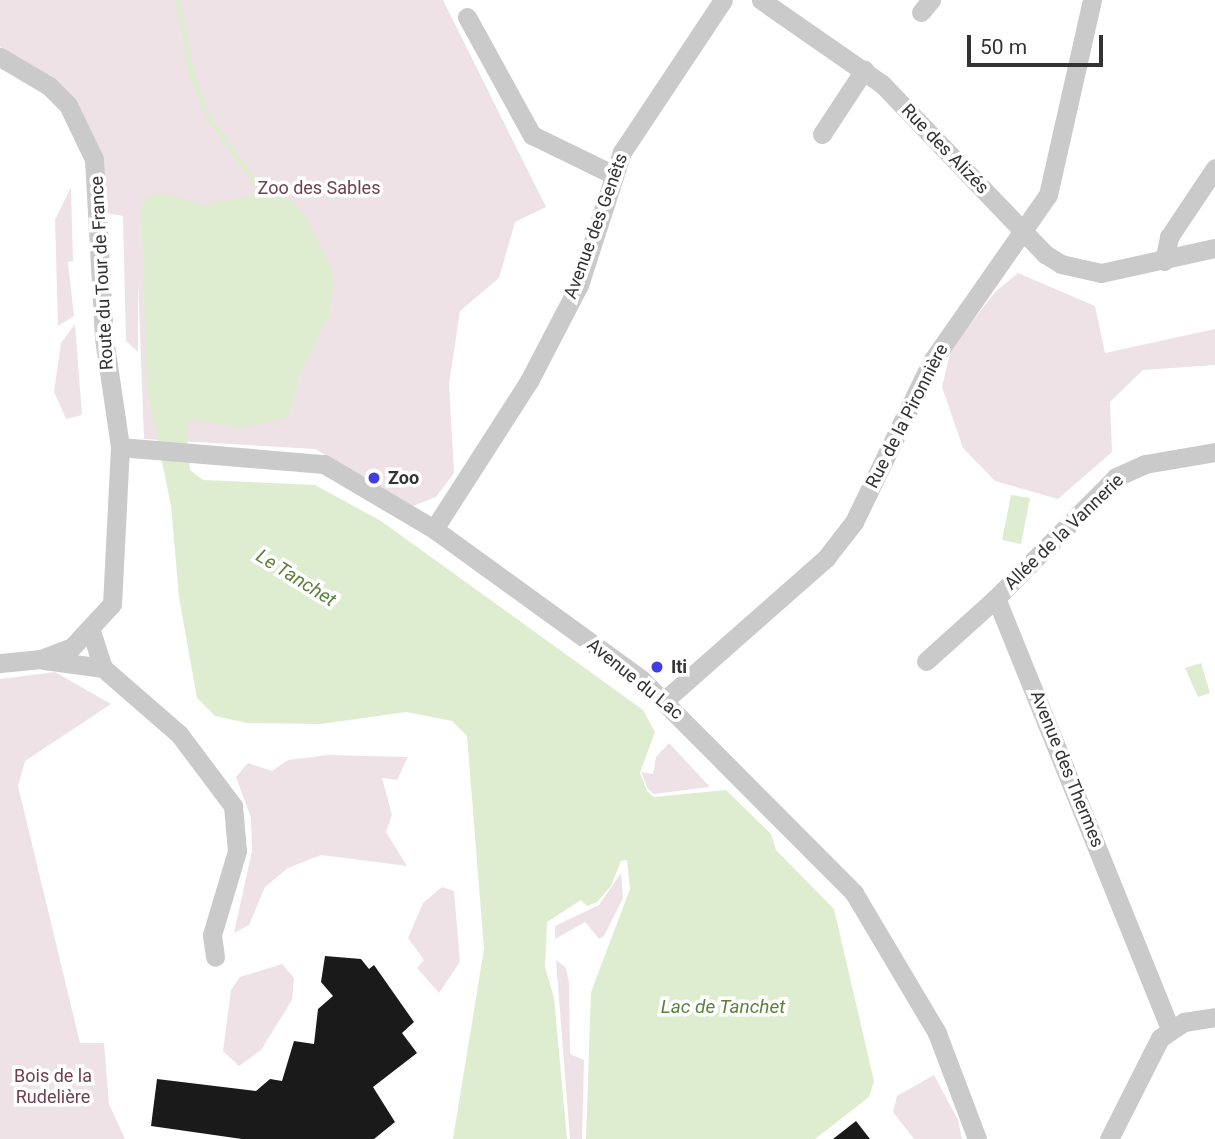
<!DOCTYPE html>
<meta charset="utf-8">
<style>
body{margin:0}
#map{position:relative;width:1215px;height:1139px;overflow:hidden;background:#fff;font-family:Roboto,sans-serif}
div>[style]{position:absolute}
[style*='--x']{left:calc(var(--x)*1px);top:calc(var(--y)*1px);width:calc(var(--w)*1px);rotate:calc(var(--a)*1deg)}
.green>*{inset:0;background:#eee2e7}
.water>*{inset:0;background:#deedcf}
.stream>*{height:5px;margin:-2.5px;padding:0 2.5px;transform-origin:2.5px;border-radius:2.5px;background:#deedcf}
.building>*{inset:0;background:#1a1a1a}
.street>*{height:19px;margin:-9.5px;padding:0 9.5px;transform-origin:9.5px;border-radius:9.5px;background:#cacaca}
.dots>*{width:19px;height:19px;translate:-50% -50%;box-sizing:border-box;border:4px solid #fff;border-radius:50%}
span{translate:-50% -50%;white-space:nowrap;text-align:center;line-height:1.15;-webkit-text-stroke:7px #fff;paint-order:stroke}
.street-label{font-size:18px;color:#333}
.park-label{font-size:18px;color:#6e4051}
.poi-label{font-size:18px;color:#333;font-weight:700}
.left{translate:0 -50%;text-align:left}
.water-label{font-size:19px;color:#5e803a;font-style:italic}
.scale{position:absolute;left:967px;top:35px;width:136px;height:32px;box-sizing:border-box;border:4px solid #333;border-top:0;padding-left:9px;font-size:21px;line-height:24px;white-space:nowrap;color:#333;-webkit-text-stroke:5px #fff;paint-order:stroke}
</style>
<div id="map">
<div class="green">
<i style="clip-path:polygon(0 0,443px 0,546px 207px,515px 222px,499px 278px,460px 311px,449px 384px,454px 473px,436px 497px,413px 506px,315px 449px,144px 439px,138px 282px,138px 352px,126px 341px,123px 216px,106px 213px,103px 178px,42px 73px,0 47px)"></i>
<i style="clip-path:polygon(71px 187px,73px 261px,68px 262px,74px 316px,58px 326px,55px 220px)"></i>
<i style="clip-path:polygon(1018px 273px,1095px 306px,1105px 353px,1215px 329px,1215px 365px,1143px 370px,1110px 402px,1112px 452px,1058px 499px,995px 481px,963px 448px,942px 387px,951px 349px,995px 292px)"></i>
<i style="clip-path:polygon(75px 324px,82px 415px,66px 419px,54px 392px,61px 343px)"></i>
<i style="clip-path:polygon(55px 672px,111px 704px,25px 761px,18px 786px,80px 1043px,104px 1043px,109px 1104px,125px 1139px,0 1139px,0 679px)"></i>
<i style="clip-path:polygon(669px 743px,710px 787px,654px 794px,648px 789px,641px 772px,653px 774px,656px 757px)"></i>
<i style="clip-path:polygon(328px 755px,408px 757px,397px 780px,382px 778px,392px 815px,386px 832px,407px 866px,321px 855px,288px 868px,265px 887px,249px 925px,234px 933px,252px 851px,251px 818px,236px 777px,248px 763px,272px 771px,288px 760px)"></i>
<i style="clip-path:polygon(621px 873px,623px 898px,604px 936px,599px 939px,585px 922px,555px 939px,555px 926px,599px 905px)"></i>
<i style="clip-path:polygon(442px 887px,454px 891px,460px 962px,439px 993px,417px 968px,424px 960px,408px 938px,423px 903px)"></i>
<i style="clip-path:polygon(556px 960px,566px 968px,569px 983px,570px 1054px,584px 1060px,582px 1139px,570px 1139px)"></i>
<i style="clip-path:polygon(282px 964px,294px 978px,292px 1000px,261px 1050px,239px 1066px,223px 1051px,231px 990px,240px 977px)"></i>
<i style="clip-path:polygon(934px 1075px,958px 1120px,962px 1139px,914px 1139px,893px 1112px,897px 1096px)"></i>
</div>
<div class="water">
<i style="clip-path:polygon(278px 191px,302px 211px,327px 259px,334px 278px,330px 313px,298px 379px,289px 417px,242px 428px,193px 419px,186px 427px,190px 470px,203px 480px,315px 485px,381px 521px,643px 710px,655px 732px,640px 773px,647px 791px,654px 797px,726px 790px,771px 834px,776px 850px,834px 909px,874px 1081px,869px 1097px,815px 1139px,586px 1139px,591px 992px,630px 889px,627px 860px,621px 861px,611px 886px,597px 902px,587px 906px,581px 900px,547px 922px,545px 967px,554px 998px,567px 1139px,453px 1139px,484px 949px,467px 736px,452px 721px,406px 712px,321px 724px,247px 723px,215px 716px,197px 698px,179px 597px,171px 506px,147px 388px,141px 207px,147px 197px,162px 193px,203px 205px)"></i>
<i style="clip-path:polygon(1011px 495px,1030px 498px,1021px 544px,1002px 540px)"></i>
<i style="clip-path:polygon(1201px 663px,1210px 693px,1198px 697px,1185px 668px)"></i>
</div>
<div class="stream">
<i style="--x:177;--y:0;--w:75;--a:79.3"></i>
<i style="--x:191;--y:74;--w:50;--a:67.6"></i>
<i style="--x:210;--y:120;--w:95;--a:54"></i>
</div>
<div class="building">
<i style="clip-path:polygon(325px 956px,361px 959px,369px 969px,374px 965px,414px 1022px,402px 1033px,417px 1053px,373px 1087px,395px 1122px,374px 1139px,242px 1139px,151px 1126px,157px 1079px,256px 1091px,270px 1079px,282px 1081px,294px 1041px,314px 1044px,318px 1009px,333px 996px,321px 982px)"></i>
<i style="clip-path:polygon(856px 1121px,870px 1139px,833px 1139px)"></i>
</div>
<div class="street">
<i style="--x:761;--y:0;--w:147;--a:34.8"></i>
<i style="--x:882;--y:84;--w:236;--a:46.2"></i>
<i style="--x:1045;--y:254;--w:19;--a:32"></i>
<i style="--x:1061;--y:264;--w:41;--a:12.7"></i>
<i style="--x:1101;--y:273;--w:117;--a:-12.4"></i>
<i style="--x:921;--y:12;--w:16;--a:-50"></i>
<i style="--x:467;--y:17;--w:135;--a:61.2"></i>
<i style="--x:532;--y:135;--w:91;--a:26"></i>
<i style="--x:0;--y:57;--w:57;--a:30.6"></i>
<i style="--x:49;--y:86;--w:27;--a:45"></i>
<i style="--x:68;--y:105;--w:60;--a:64.3"></i>
<i style="--x:94;--y:159;--w:179;--a:86.8"></i>
<i style="--x:104;--y:338;--w:110;--a:81.6"></i>
<i style="--x:120;--y:447;--w:157;--a:92.9"></i>
<i style="--x:112;--y:604;--w:59;--a:132.9"></i>
<i style="--x:72;--y:647;--w:33;--a:159"></i>
<i style="--x:41;--y:659;--w:41;--a:174.4"></i>
<i style="--x:822;--y:134;--w:77;--a:-56.7"></i>
<i style="--x:1164;--y:261;--w:25;--a:-78"></i>
<i style="--x:1169;--y:237;--w:83;--a:-56.3"></i>
<i style="--x:120;--y:447;--w:205;--a:4.8"></i>
<i style="--x:324;--y:464;--w:128;--a:30.6"></i>
<i style="--x:434;--y:529;--w:256;--a:35.9"></i>
<i style="--x:641;--y:679;--w:302;--a:45.1"></i>
<i style="--x:854;--y:893;--w:163;--a:59.3"></i>
<i style="--x:937;--y:1033;--w:113;--a:69.3"></i>
<i style="--x:434;--y:529;--w:176;--a:-57.3"></i>
<i style="--x:529;--y:381;--w:108;--a:-62.5"></i>
<i style="--x:579;--y:285;--w:140;--a:-72.1"></i>
<i style="--x:622;--y:152;--w:182;--a:-56.4"></i>
<i style="--x:996;--y:598;--w:170;--a:-45.2"></i>
<i style="--x:1116;--y:477;--w:32;--a:-24"></i>
<i style="--x:1145;--y:464;--w:71;--a:-9.7"></i>
<i style="--x:91;--y:631;--w:39;--a:72"></i>
<i style="--x:44;--y:660;--w:60;--a:7.7"></i>
<i style="--x:103;--y:668;--w:101;--a:41"></i>
<i style="--x:179;--y:734;--w:90;--a:53.1"></i>
<i style="--x:233;--y:806;--w:45;--a:84.9"></i>
<i style="--x:237;--y:851;--w:88;--a:106.6"></i>
<i style="--x:212;--y:935;--w:22;--a:82"></i>
<i style="--x:926;--y:661;--w:94;--a:-42"></i>
<i style="--x:996;--y:598;--w:465;--a:68"></i>
<i style="--x:665;--y:700;--w:215;--a:-41.4"></i>
<i style="--x:826;--y:558;--w:46;--a:-52.1"></i>
<i style="--x:854;--y:522;--w:179;--a:-64.2"></i>
<i style="--x:932;--y:361;--w:203;--a:-55.1"></i>
<i style="--x:1048;--y:195;--w:200;--a:-77.3"></i>
<i style="--x:1109;--y:1139;--w:113;--a:-63.2"></i>
<i style="--x:1160;--y:1038;--w:29;--a:-34"></i>
<i style="--x:1184;--y:1022;--w:31;--a:-9"></i>
</div>
<div class="dots">
<i style="left:374px;top:478px;background:#413de1"></i>
<i style="left:657px;top:667px;background:#413de1"></i>
</div>
<div class="street-label">
<span style="left:945px;top:149px;rotate:46deg">Rue des Alizés</span>
<span style="left:596px;top:226px;rotate:-70deg">Avenue des Genêts</span>
<span style="left:102px;top:273px;rotate:-93deg">Route du Tour de France</span>
<span style="left:907px;top:416px;rotate:-63deg">Rue de la Pironnière</span>
<span style="left:1064px;top:532px;rotate:-44deg">Allée de la Vannerie</span>
<span style="left:635px;top:679px;rotate:39deg">Avenue du Lac</span>
<span style="left:1067px;top:769px;rotate:68deg">Avenue des Thermes</span>
</div>
<div class="park-label">
<span style="left:319px;top:188px">Zoo des Sables</span>
<span style="left:53px;top:1087px">Bois de la<br>Rudelière</span>
</div>
<div class="poi-label">
<span class="left" style="left:388px;top:478px">Zoo</span>
<span class="left" style="left:671px;top:667px">Iti</span>
</div>
<div class="water-label">
<span style="left:296px;top:578px;rotate:32deg">Le Tanchet</span>
<span style="left:723px;top:1007px">Lac de Tanchet</span>
</div>
<div class="scale">50 m</div>
</div>
